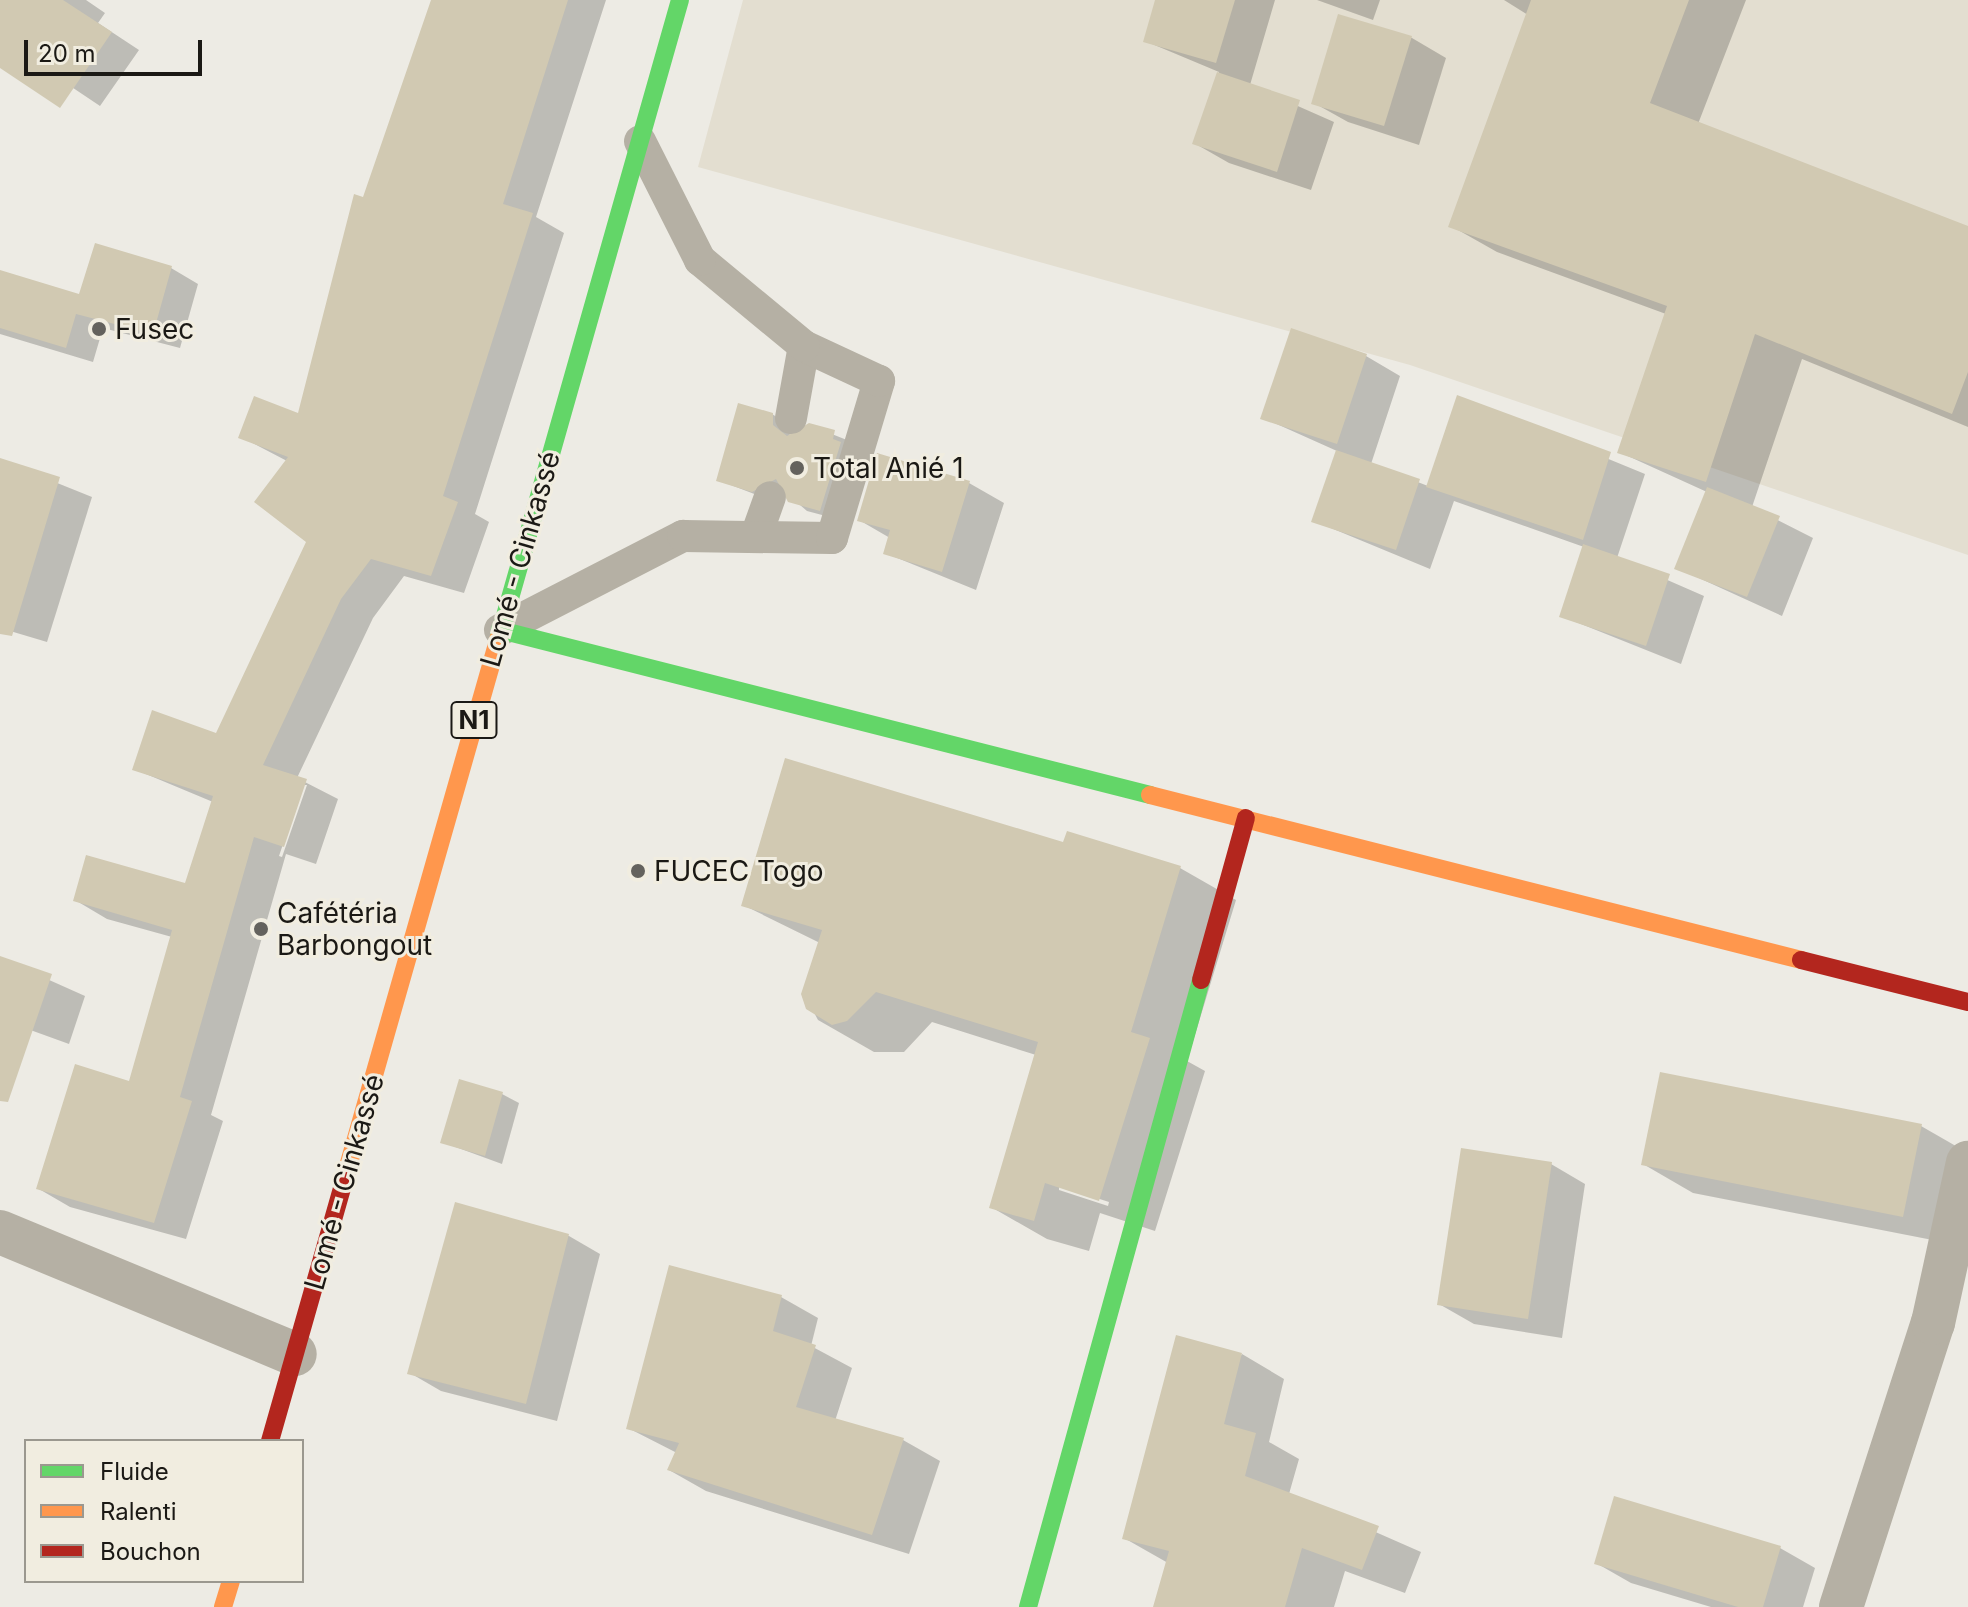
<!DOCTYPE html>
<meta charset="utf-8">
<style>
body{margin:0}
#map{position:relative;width:1968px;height:1607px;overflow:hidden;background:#edebe4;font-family:Inter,sans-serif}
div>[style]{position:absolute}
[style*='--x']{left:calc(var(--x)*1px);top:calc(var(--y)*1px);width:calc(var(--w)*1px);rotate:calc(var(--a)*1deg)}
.built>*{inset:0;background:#e3ded0}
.shadow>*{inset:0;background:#0003}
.building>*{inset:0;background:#d1c9b2}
.lane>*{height:32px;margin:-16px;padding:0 16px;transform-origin:16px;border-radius:16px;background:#b5b0a4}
.street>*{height:44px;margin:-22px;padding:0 22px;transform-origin:22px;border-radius:22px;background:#b5b0a4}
.fast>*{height:18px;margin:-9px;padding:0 9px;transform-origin:9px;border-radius:9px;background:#63d668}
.slow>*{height:18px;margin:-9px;padding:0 9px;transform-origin:9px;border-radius:9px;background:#ff974d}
.jam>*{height:18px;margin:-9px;padding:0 9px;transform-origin:9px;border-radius:9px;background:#b3261e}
.dots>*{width:22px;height:22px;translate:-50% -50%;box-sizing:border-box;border:4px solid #f1ede0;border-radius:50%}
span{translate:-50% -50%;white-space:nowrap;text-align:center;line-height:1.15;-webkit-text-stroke:6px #f1ede0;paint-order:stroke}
.shield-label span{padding:2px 6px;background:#f1ede0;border:2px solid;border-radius:6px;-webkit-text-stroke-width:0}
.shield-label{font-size:26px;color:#1b1915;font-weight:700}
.poi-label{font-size:28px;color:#1b1915}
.left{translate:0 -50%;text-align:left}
.street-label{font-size:28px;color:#1b1915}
.legend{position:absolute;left:24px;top:1439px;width:280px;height:144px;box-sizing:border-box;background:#f1ede0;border:2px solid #9b988f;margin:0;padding:10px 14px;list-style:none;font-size:24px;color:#1b1915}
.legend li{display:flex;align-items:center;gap:16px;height:40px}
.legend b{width:40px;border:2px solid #9b988f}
.scale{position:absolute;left:24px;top:40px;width:178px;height:36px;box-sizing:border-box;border:4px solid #1b1915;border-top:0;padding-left:10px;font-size:24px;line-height:28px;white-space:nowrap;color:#1b1915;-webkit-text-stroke:6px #f1ede0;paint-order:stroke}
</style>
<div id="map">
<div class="built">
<i style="clip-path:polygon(743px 0,1968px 0,1968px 555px,1410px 365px,698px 167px)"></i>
</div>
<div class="shadow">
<i style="clip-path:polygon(0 0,86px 0,105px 13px,98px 23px,139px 50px,100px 106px,0 39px)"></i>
<i style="clip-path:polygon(evenodd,510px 0,606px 0,536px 217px,564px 233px,475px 514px,489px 522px,464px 593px,404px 576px,373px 618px,297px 778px,338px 799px,316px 864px,286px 854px,211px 1115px,223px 1121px,186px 1239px,70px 1207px,39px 1189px,130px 1084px,172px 937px,107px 919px,75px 900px,187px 886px,213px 802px,134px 769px,217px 735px,309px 541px,287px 461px,241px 437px,300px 416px,365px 199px,510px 0,303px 785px,307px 785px,282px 857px,279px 856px,303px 785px)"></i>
<i style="clip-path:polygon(1157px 0,1275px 0,1250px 85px,1334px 122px,1311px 190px,1229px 163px,1194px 143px,1219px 72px,1145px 41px)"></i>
<i style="clip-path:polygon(1317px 0,1380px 0,1373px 20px)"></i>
<i style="clip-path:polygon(1504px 0,1746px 0,1698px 124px,1968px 228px,1968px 427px,1802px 359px,1752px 507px,1813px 538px,1782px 616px,1677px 568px,1707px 492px,1619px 452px,1666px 314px,1497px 252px,1451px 226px,1528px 15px)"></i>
<i style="clip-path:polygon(1340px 17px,1412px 38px,1446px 58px,1419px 145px,1348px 122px,1314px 103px)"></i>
<i style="clip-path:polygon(171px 268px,198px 284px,180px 348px,103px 328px,93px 362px,0 334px,0 272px,81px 297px)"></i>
<i style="clip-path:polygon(1366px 356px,1400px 376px,1371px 464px,1428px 486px,1458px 397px,1645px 474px,1617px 558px,1704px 596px,1681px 664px,1561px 616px,1584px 547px,1454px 501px,1430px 569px,1314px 521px,1337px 451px,1263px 418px)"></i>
<i style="clip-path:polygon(772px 414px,789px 425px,790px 437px,809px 425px,852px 442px,837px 519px,807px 511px,785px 492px,770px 500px,718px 480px)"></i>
<i style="clip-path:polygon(879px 455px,969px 483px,1004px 503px,976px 590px,885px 553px,890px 538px,859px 520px)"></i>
<i style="clip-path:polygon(0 460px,92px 497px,47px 642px,0 628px)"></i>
<i style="clip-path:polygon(evenodd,1065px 844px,1180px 868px,1236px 900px,1187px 1061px,1205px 1071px,1155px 1231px,1100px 1213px,1089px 1251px,1047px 1239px,991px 1207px,1036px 1055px,932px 1022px,904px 1052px,874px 1052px,818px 1020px,804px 994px,820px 943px,743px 905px,1065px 844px,1059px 1186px,1109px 1202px,1108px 1206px,1059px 1190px,1059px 1186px)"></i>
<i style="clip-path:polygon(0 958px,85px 996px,69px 1044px,0 1019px)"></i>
<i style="clip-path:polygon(502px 1094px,519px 1103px,502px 1164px,442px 1142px)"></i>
<i style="clip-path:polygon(1921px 1126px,1968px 1153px,1953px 1244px,1693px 1193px,1643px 1164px)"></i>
<i style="clip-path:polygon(1551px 1164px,1585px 1184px,1562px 1338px,1474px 1324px,1439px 1304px)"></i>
<i style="clip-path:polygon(456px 1204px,569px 1236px,600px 1254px,557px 1421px,441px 1391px,410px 1373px)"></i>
<i style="clip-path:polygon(781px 1297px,818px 1318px,811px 1346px,852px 1368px,835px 1421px,903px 1440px,940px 1461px,909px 1554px,706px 1491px,669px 1470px,677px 1453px,628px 1428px)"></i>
<i style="clip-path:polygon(1242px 1354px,1284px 1379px,1269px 1442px,1299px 1459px,1289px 1494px,1421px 1552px,1405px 1593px,1345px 1571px,1334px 1607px,1155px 1607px,1168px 1563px,1124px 1538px)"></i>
<i style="clip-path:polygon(1780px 1548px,1815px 1568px,1803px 1607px,1711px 1607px,1631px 1583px,1596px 1563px)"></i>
</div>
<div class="building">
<i style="clip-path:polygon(0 0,63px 0,112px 32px,60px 108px,0 68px)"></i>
<i style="clip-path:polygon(431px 0,568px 0,503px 204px,533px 213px,443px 496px,458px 502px,431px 576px,371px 559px,341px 599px,263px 765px,307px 779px,284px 847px,254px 837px,180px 1097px,192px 1101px,154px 1223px,36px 1189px,75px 1064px,129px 1081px,172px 930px,73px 901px,86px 855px,185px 883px,213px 796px,132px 770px,152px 710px,216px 733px,306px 542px,254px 502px,288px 457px,238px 438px,254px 396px,298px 413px,354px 194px,363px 197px)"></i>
<i style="clip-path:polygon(1155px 0,1235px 0,1216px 63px,1143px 42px)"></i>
<i style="clip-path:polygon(1531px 0,1689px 0,1650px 103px,1968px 226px,1968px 372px,1952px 414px,1755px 334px,1706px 482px,1617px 453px,1667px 306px,1448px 227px)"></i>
<i style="clip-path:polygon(1338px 14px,1412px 36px,1384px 126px,1311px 104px)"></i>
<i style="clip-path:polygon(1217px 72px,1300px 100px,1277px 172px,1192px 144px)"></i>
<i style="clip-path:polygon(95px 243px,172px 266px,153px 334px,76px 314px,66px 348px,0 328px,0 270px,79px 294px)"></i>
<i style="clip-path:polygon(1291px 328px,1367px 354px,1337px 444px,1260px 419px)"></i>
<i style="clip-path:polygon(1457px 395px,1611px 452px,1583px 540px,1426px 487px)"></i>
<i style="clip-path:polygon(738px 403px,773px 413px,773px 425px,787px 436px,809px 423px,835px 430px,833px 439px,841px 442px,820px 511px,788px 502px,776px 479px,752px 492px,716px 481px)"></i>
<i style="clip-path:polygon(1336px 450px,1420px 479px,1396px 550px,1311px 522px)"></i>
<i style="clip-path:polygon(877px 453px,970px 481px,942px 572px,883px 554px,890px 530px,857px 521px)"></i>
<i style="clip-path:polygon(0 458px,60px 477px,12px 636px,0 634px)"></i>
<i style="clip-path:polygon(1707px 487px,1780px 516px,1747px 597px,1674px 569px)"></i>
<i style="clip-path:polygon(1583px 544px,1670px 574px,1646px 646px,1559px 617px)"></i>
<i style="clip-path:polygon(785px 758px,1063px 842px,1067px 831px,1181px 866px,1131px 1032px,1150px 1038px,1099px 1201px,1045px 1183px,1034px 1221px,989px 1208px,1038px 1042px,876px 992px,847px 1021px,832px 1025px,806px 1009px,801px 994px,822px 930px,741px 906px)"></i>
<i style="clip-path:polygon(0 956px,52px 974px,8px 1102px,0 1101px)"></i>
<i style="clip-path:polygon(1660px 1072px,1922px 1124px,1903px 1217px,1641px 1165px)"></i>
<i style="clip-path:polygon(459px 1079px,503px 1092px,485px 1156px,440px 1143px)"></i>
<i style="clip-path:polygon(1461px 1148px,1552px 1162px,1528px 1319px,1437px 1305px)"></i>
<i style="clip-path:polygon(455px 1202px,569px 1234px,526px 1404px,407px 1374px)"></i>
<i style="clip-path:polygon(669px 1265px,782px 1295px,773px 1331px,816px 1345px,796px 1407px,904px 1438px,872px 1535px,667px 1470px,679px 1443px,626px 1429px)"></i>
<i style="clip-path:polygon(1176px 1335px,1242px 1353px,1224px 1424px,1256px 1433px,1245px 1476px,1379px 1526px,1362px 1570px,1302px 1548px,1285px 1607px,1153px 1607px,1169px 1551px,1122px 1539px)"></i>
<i style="clip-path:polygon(1614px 1496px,1781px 1546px,1763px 1607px,1738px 1607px,1594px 1564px)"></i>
</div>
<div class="lane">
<i style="--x:791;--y:418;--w:73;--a:-79.8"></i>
<i style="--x:756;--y:536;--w:41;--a:-70.3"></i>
<i style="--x:500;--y:630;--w:206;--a:-27.2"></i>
<i style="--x:683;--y:536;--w:149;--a:0.8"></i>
<i style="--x:832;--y:538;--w:164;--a:-73.3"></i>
<i style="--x:879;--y:381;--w:83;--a:-155"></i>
<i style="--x:804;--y:346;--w:135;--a:-140.4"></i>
<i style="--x:700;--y:260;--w:133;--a:-116.8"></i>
</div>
<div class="street">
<i style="--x:0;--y:1232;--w:319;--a:22.5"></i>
<i style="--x:1841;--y:1607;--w:299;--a:-72.1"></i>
<i style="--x:1933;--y:1323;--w:164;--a:-77.7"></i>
</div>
<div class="fast">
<i style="--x:500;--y:630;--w:671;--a:14.24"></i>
<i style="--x:499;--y:637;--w:662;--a:-74.14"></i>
<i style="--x:1028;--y:1607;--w:650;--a:-74.57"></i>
</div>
<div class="slow">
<i style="--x:1150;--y:795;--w:672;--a:14.22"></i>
<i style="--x:347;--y:1170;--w:554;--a:-74.08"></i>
<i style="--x:223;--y:1607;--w:27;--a:-73"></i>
</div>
<div class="jam">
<i style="--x:1801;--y:960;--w:172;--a:14.1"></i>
<i style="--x:1201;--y:980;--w:168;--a:-74.5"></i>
<i style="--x:270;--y:1441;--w:282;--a:-74.1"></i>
</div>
<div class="dots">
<i style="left:99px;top:329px;background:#64625d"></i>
<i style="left:797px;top:468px;background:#64625d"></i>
<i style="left:638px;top:871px;background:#64625d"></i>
<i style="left:261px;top:929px;background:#64625d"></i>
</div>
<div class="shield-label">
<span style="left:474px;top:720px">N1</span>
</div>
<div class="poi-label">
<span class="left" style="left:115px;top:329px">Fusec</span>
<span class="left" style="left:813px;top:468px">Total Anié 1</span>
<span class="left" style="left:654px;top:871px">FUCEC Togo</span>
<span class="left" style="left:277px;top:929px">Cafétéria<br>Barbongout</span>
</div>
<div class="street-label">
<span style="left:520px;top:559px;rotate:-74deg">Lomé - Cinkassé</span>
<span style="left:344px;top:1182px;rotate:-74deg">Lomé - Cinkassé</span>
</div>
<ul class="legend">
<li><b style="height:10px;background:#63d668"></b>Fluide</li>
<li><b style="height:10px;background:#ff974d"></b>Ralenti</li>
<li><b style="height:10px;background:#b3261e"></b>Bouchon</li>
</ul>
<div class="scale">20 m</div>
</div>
